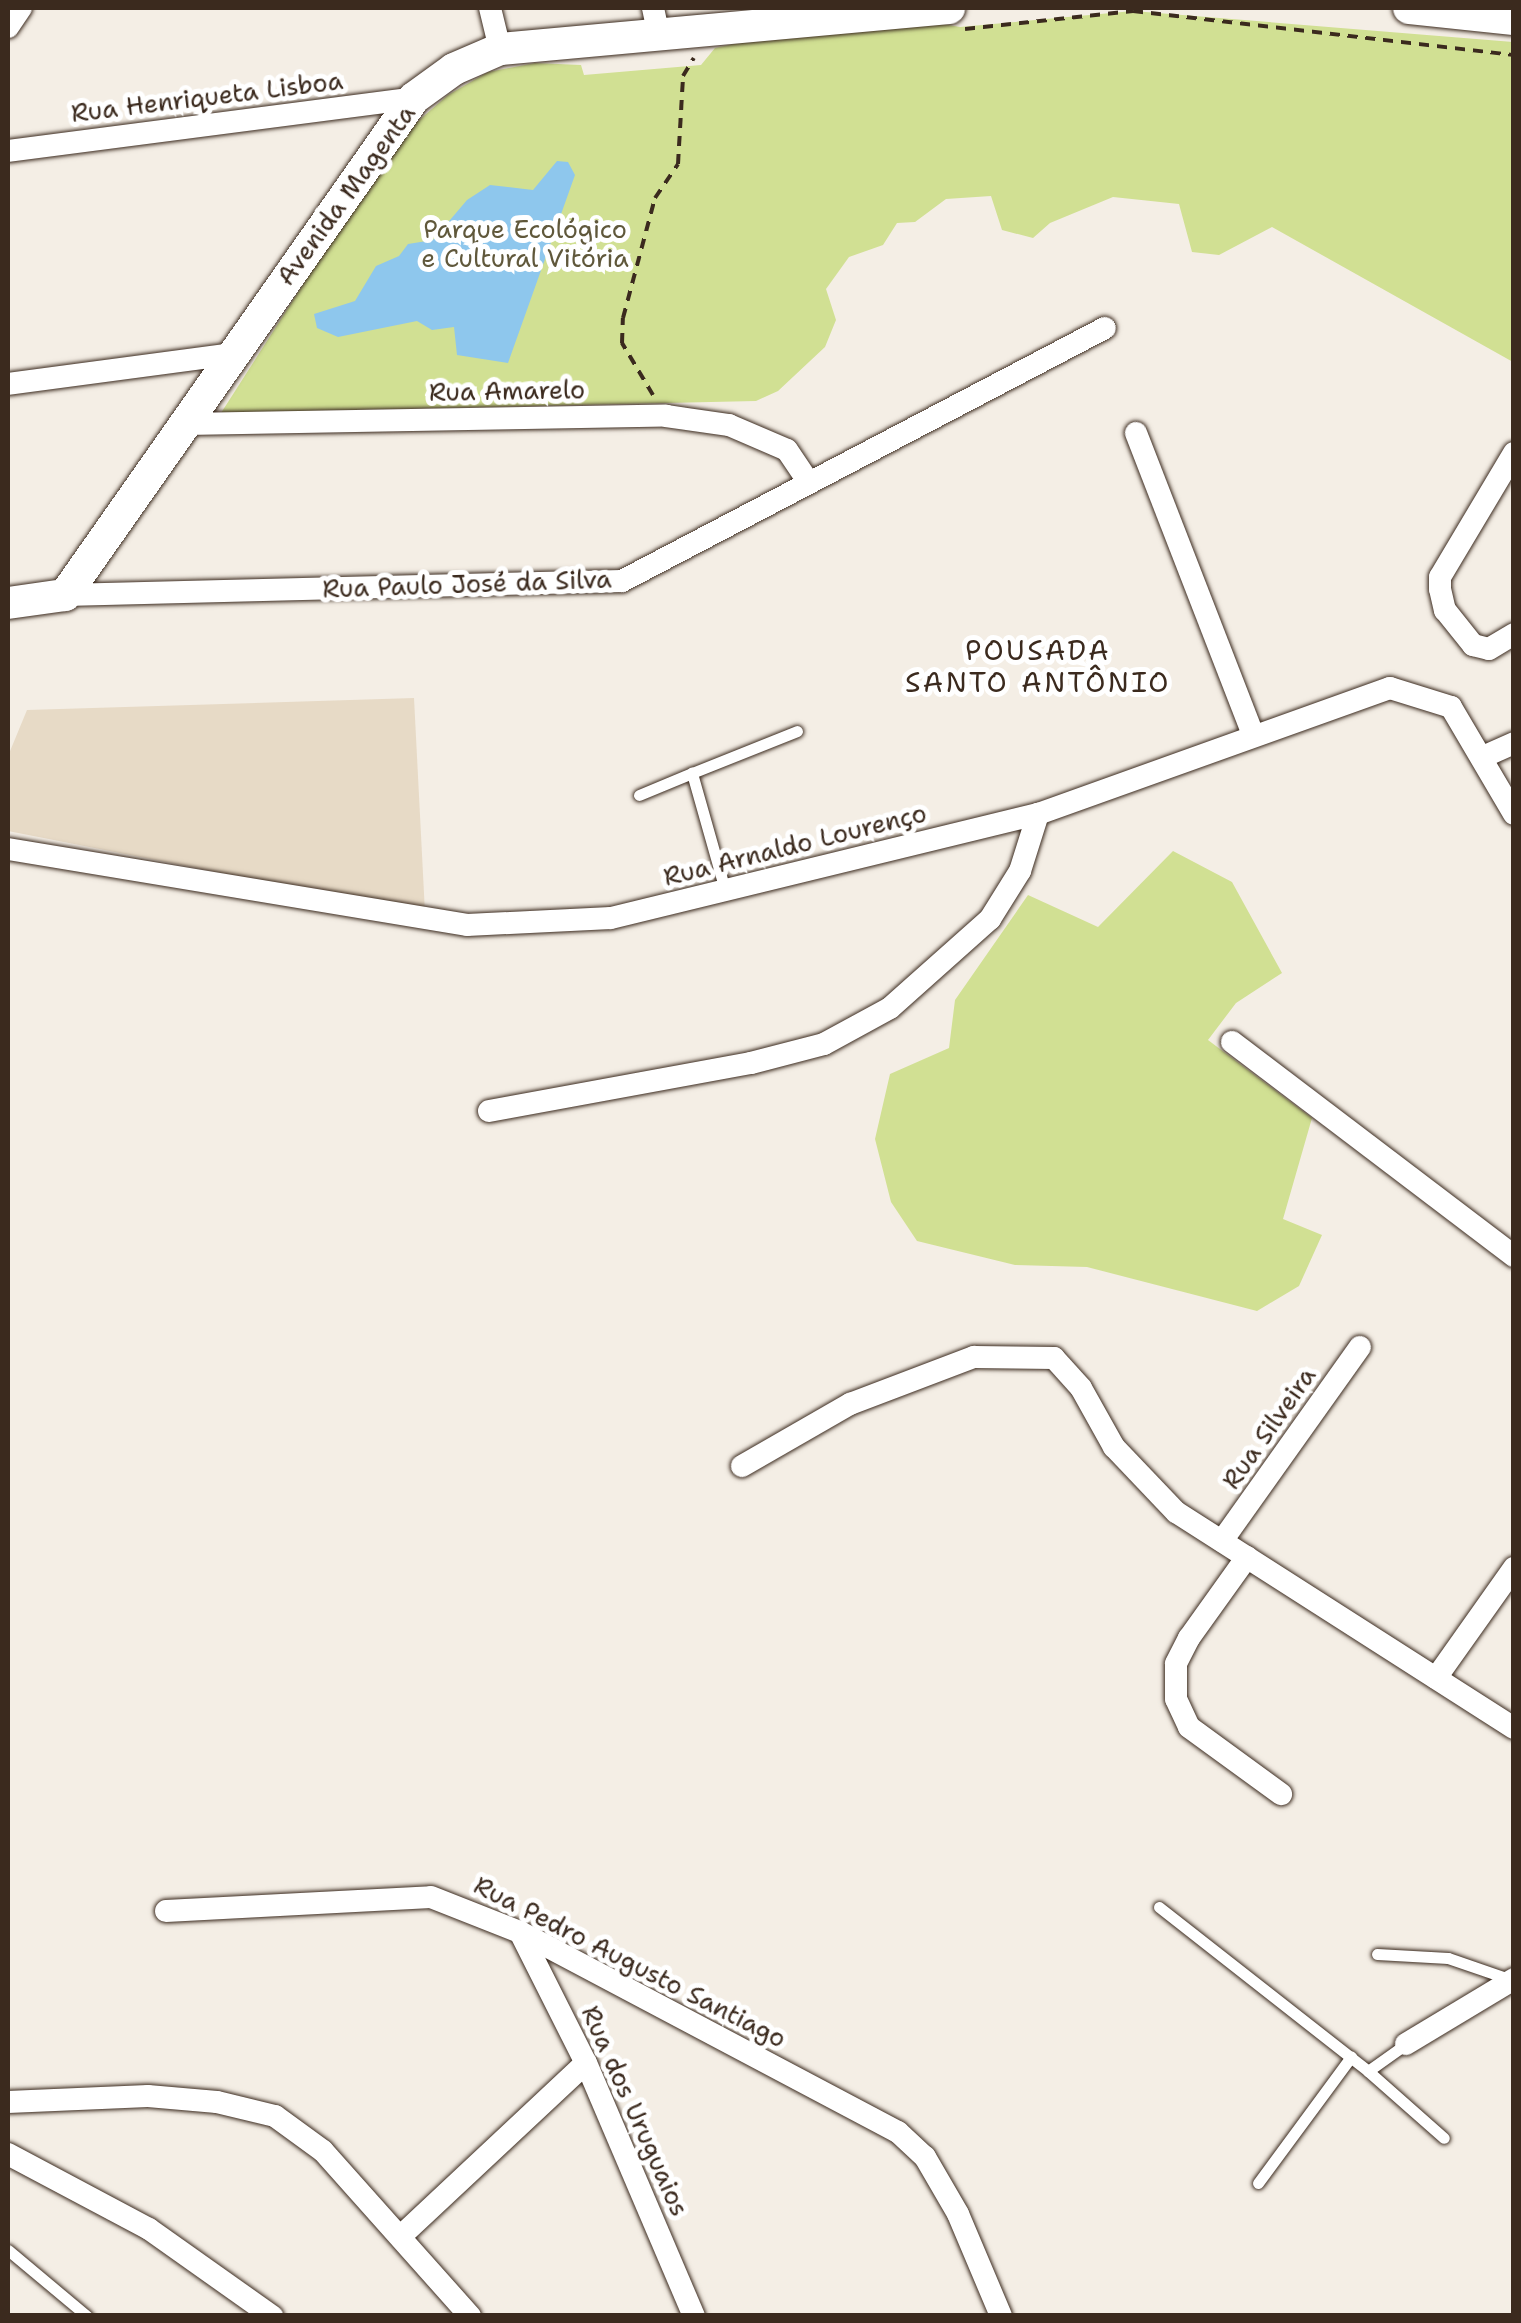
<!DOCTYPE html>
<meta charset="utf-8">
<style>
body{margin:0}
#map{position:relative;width:1521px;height:2323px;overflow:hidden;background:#f4eee5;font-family:"Shantell Sans",sans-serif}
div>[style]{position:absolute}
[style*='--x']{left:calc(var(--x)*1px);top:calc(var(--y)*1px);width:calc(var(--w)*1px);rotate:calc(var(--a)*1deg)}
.built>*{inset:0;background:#e7dac6}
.green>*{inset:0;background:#d1e093}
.water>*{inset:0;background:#8ec7ed}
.path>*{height:4px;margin-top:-2px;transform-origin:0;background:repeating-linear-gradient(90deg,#3b2a1e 0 10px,transparent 0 18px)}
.roads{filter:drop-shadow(0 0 2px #3b2a1e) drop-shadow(0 0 2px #3b2a1e)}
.lane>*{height:11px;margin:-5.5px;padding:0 5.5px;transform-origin:5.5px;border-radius:5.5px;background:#fff}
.street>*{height:22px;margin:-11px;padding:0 11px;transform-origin:11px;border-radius:11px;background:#fff}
.secondary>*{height:32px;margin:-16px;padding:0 16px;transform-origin:16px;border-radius:16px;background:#fff}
span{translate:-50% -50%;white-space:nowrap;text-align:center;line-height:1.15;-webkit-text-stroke:10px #fff;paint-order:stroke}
.street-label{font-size:25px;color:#3b2a1e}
.park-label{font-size:25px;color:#60583b}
.neighbourhood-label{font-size:28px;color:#3b2a1e;letter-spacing:2.5px}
.frame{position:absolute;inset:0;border:10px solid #3b2a1e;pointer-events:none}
</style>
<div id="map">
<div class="built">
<i style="clip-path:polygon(414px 698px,425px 913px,8px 831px,8px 756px,27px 710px)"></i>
</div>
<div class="green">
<i style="clip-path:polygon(1133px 11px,1513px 42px,1513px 362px,1272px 227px,1219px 255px,1192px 252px,1179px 204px,1113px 197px,1050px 223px,1033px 238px,1002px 230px,991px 196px,946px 199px,915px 222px,897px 223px,883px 245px,849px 257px,826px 289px,836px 320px,825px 347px,778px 391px,756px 401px,221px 413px,394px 142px,448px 95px,488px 72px,535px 63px,581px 65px,584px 75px,701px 65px,715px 48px,879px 13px,960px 27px)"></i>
<i style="clip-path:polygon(1173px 851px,1232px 882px,1282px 973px,1236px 1003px,1208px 1040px,1312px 1118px,1283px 1219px,1322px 1235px,1299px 1286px,1257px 1311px,1087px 1267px,1015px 1265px,917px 1241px,891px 1202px,875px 1139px,890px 1074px,949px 1048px,955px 1000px,1028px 895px,1098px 927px)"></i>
</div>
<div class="water">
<i style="clip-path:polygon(557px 161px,568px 162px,575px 175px,508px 363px,457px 355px,454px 327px,432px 330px,417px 321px,338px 337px,317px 328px,314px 314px,355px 301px,376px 266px,399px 256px,408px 244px,433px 240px,467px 200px,490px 185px,533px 190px)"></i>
</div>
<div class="path">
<i style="--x:965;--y:29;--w:169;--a:-6.1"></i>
<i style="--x:1133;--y:11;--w:384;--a:6.6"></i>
<i style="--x:653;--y:395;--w:61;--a:-120.8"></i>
<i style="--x:622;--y:343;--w:25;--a:-88"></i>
<i style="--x:623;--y:318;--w:124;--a:-75.1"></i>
<i style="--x:655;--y:198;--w:41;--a:-55.9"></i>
<i style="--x:678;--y:164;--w:88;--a:-86.7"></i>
<i style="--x:683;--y:76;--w:21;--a:-59"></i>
</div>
<div class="roads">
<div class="lane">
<i style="--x:639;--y:795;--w:57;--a:-22.5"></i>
<i style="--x:725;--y:890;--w:122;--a:-105.8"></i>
<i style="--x:692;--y:773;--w:113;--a:-21.8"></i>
<i style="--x:1159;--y:1907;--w:266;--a:38.1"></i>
<i style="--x:1368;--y:2071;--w:47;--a:-35.4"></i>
<i style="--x:1377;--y:1954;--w:71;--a:3.2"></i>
<i style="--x:1448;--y:1958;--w:68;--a:19"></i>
<i style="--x:1368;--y:2071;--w:101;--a:41.4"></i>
<i style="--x:1258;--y:2183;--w:157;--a:-53.6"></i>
<i style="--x:8;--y:2250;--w:103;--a:39.9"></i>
</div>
<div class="street">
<i style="--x:490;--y:8;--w:42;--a:76.3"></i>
<i style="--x:653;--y:8;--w:24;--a:78"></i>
<i style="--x:8;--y:27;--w:23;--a:-56"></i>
<i style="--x:8;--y:151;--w:409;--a:-7.4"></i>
<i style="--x:8;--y:384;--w:226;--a:-7.6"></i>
<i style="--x:186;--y:424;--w:480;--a:-1"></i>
<i style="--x:666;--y:416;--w:64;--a:8.1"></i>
<i style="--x:729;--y:425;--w:63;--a:23.3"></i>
<i style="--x:787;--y:450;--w:36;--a:56"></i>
<i style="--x:1136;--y:433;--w:324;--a:68.8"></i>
<i style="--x:1514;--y:453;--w:144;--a:120.8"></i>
<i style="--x:1440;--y:577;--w:12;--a:90"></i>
<i style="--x:1440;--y:589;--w:22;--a:77"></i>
<i style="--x:1445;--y:610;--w:45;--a:51.3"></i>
<i style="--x:1473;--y:645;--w:16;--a:14"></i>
<i style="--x:1489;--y:649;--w:29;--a:-31"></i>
<i style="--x:65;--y:595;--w:557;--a:-1.44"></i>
<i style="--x:622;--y:581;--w:545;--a:-27.65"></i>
<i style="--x:1485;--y:756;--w:32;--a:-24"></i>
<i style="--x:8;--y:849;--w:465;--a:9.4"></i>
<i style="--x:467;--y:925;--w:144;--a:-2.8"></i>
<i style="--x:611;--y:918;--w:439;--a:-13.7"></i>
<i style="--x:1038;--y:814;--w:374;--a:-19.7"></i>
<i style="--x:1390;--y:688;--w:64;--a:17.3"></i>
<i style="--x:1451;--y:707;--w:124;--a:59.5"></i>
<i style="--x:1232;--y:1042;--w:354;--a:37.2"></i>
<i style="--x:489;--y:1111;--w:266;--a:-10.4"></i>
<i style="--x:751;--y:1063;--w:75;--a:-14.6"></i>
<i style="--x:824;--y:1044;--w:75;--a:-28.6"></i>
<i style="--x:890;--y:1008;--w:134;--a:-41.7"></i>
<i style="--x:990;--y:919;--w:57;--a:-58"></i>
<i style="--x:1020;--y:871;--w:60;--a:-72.5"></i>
<i style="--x:742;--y:1466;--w:125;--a:-29.9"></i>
<i style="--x:850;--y:1404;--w:133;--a:-20.8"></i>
<i style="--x:974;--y:1357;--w:80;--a:0.7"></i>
<i style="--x:1054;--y:1358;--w:40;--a:48"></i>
<i style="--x:1081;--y:1388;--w:68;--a:60.8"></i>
<i style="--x:1114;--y:1447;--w:90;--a:46.4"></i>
<i style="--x:1176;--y:1512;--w:401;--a:32.6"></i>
<i style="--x:1222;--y:1541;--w:238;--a:-54.6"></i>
<i style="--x:1247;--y:1557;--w:100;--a:125.6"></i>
<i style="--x:1189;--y:1638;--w:29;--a:117"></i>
<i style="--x:1176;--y:1664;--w:35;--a:90"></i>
<i style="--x:1176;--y:1699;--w:31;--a:65"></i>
<i style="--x:1189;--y:1727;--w:114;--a:36.1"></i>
<i style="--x:1436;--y:1678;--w:135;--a:-54.7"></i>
<i style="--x:166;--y:1911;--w:265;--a:-3"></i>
<i style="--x:431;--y:1897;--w:96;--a:21.5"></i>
<i style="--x:520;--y:1932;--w:428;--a:27.9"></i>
<i style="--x:898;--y:2132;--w:37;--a:43"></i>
<i style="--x:925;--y:2157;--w:66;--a:59.9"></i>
<i style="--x:958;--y:2214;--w:111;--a:67.1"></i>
<i style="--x:520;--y:1932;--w:147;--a:63.3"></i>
<i style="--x:586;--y:2063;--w:275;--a:66.9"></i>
<i style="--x:1406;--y:2044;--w:126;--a:-31"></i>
<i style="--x:8;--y:2102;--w:140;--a:-2.5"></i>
<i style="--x:148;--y:2096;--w:69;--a:5"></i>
<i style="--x:217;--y:2102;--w:60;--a:13.6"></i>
<i style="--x:275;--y:2116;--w:59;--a:36.1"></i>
<i style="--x:323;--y:2151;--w:221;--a:48.3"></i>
<i style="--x:8;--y:2154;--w:160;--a:28"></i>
<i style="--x:149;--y:2229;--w:151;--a:35.3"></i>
<i style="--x:401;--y:2236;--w:253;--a:-43.1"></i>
</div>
<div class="secondary">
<i style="--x:1409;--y:8;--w:106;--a:6"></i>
<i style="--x:8;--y:603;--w:58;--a:-8"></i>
<i style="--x:65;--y:595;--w:607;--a:-54.92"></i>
<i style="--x:414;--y:98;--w:49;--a:-35.9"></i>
<i style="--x:454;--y:69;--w:50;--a:-23.5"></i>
<i style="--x:500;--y:49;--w:451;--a:-5.2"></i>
</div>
</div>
<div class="street-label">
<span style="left:207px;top:97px;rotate:-7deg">Rua Henriqueta Lisboa</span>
<span style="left:346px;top:195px;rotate:-54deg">Avenida Magenta</span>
<span style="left:507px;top:391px;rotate:-1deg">Rua Amarelo</span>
<span style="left:467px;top:584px;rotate:-2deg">Rua Paulo José da Silva</span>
<span style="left:795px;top:845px;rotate:-14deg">Rua Arnaldo Lourenço</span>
<span style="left:1269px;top:1428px;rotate:-55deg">Rua Silveira</span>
<span style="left:630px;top:1962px;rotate:27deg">Rua Pedro Augusto Santiago</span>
<span style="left:635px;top:2111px;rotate:66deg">Rua dos Uruguaios</span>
</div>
<div class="park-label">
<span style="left:525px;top:244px">Parque Ecológico<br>e Cultural Vitória</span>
</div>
<div class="neighbourhood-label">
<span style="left:1038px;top:666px">POUSADA<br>SANTO ANTÔNIO</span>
</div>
<div class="frame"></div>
</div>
